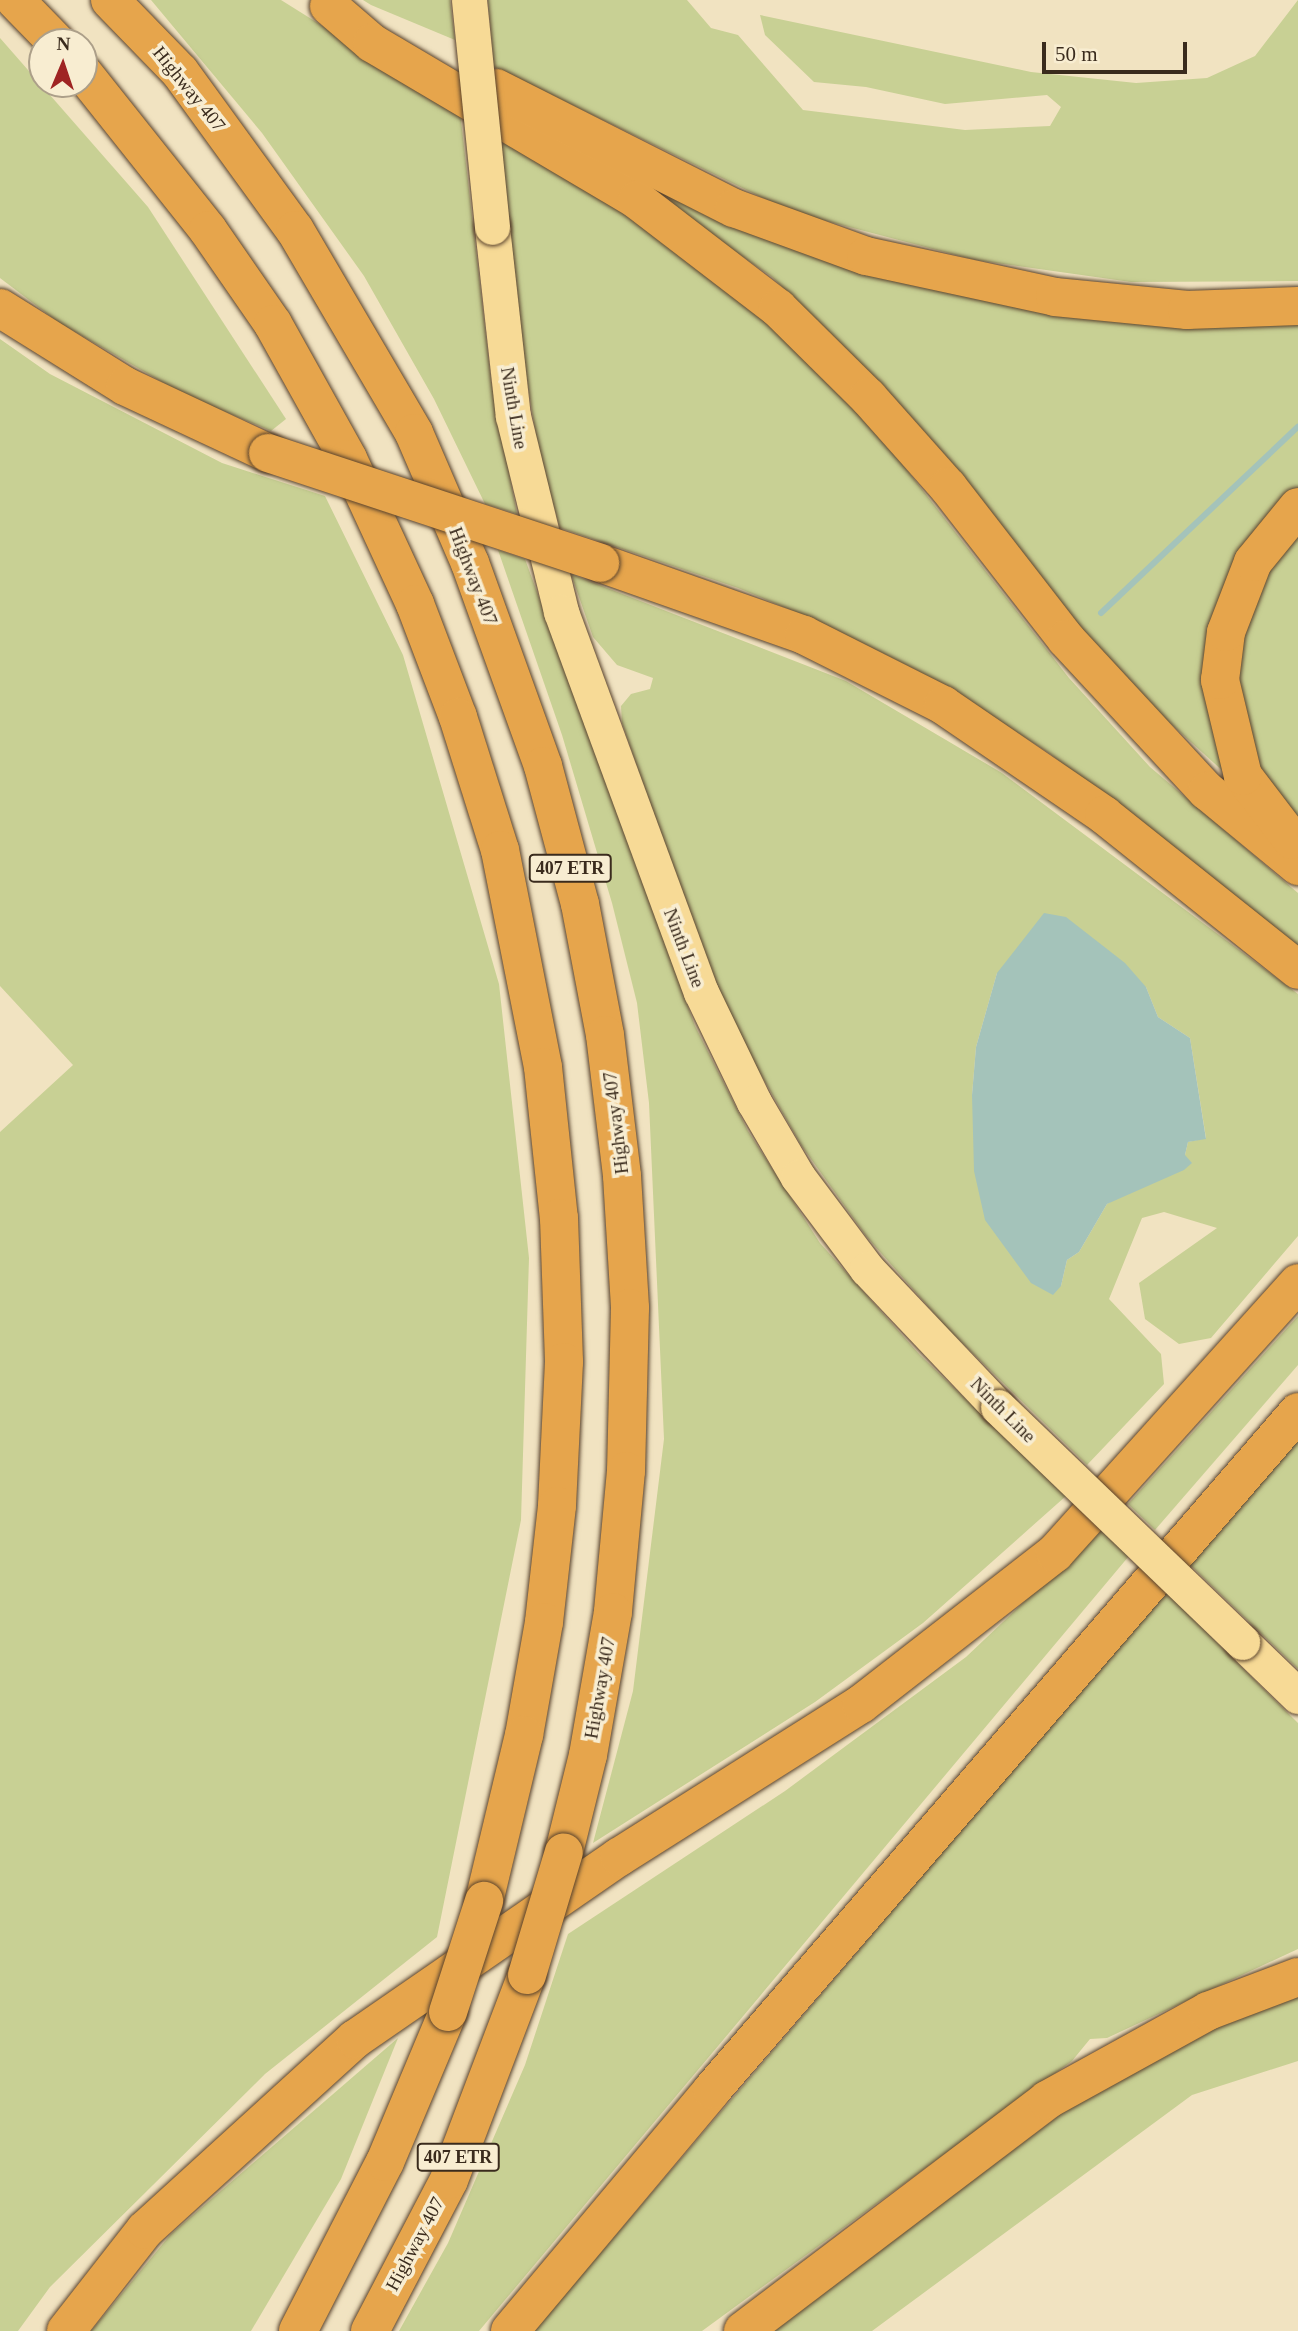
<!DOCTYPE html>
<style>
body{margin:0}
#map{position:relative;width:1298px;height:2331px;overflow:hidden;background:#f1e3c1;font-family:"Times New Roman",serif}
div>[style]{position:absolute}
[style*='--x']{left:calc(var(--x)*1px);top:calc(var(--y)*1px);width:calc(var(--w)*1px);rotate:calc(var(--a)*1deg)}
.green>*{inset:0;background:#c8d094}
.water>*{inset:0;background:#a4c3ba}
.stream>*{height:6px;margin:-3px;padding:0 3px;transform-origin:3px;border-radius:3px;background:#a4c3ba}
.roads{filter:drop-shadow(0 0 2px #59422c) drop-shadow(0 0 2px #59422c)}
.major>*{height:35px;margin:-17.5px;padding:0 17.5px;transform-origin:17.5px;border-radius:17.5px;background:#f7da96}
.highway>*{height:38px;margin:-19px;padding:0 19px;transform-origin:19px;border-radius:19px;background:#e6a54c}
.bridges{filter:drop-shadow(0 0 2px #59422c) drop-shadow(0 0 2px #59422c)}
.major-bridge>*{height:35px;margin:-17.5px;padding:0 17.5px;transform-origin:17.5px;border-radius:17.5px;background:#f7da96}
.highway-bridge>*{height:38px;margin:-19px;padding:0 19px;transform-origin:19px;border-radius:19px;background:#e6a54c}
span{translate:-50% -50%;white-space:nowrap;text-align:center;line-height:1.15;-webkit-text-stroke:7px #f8edd1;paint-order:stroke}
.shield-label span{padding:2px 5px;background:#f8edd1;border:2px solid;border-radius:5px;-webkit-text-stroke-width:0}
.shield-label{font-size:18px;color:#3a2b1d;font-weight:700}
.street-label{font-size:19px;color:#3a2b1d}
.north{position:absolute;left:28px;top:28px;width:70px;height:70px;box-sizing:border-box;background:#f8edd1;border:2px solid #ac9f89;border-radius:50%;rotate:2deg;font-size:19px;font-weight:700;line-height:28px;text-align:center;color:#3a2b1d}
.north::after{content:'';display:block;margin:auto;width:24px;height:32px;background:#9f2423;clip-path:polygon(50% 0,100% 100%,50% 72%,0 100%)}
.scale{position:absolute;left:1042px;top:42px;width:145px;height:32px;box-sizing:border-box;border:4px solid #3a2b1d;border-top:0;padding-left:9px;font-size:21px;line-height:24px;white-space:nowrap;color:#3a2b1d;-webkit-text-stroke:5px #f8edd1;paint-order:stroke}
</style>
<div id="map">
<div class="green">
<i style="clip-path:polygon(151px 0,281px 0,460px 112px,491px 380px,517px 514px,485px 504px,434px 399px,364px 276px,262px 133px)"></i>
<i style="clip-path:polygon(363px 0,450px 0,455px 40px,371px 5px)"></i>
<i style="clip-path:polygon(488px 0,687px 0,711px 28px,738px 35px,803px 110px,965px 130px,1050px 126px,1061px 107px,1047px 95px,945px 104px,866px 87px,814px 82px,765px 35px,760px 15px,1031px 72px,1136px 83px,1207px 78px,1255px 56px,1298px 0,1298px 281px,1131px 282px,975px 260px,792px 212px,494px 67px)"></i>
<i style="clip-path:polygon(0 38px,148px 207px,286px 419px,271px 431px,183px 394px,58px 322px,0 278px)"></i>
<i style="clip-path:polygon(500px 133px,637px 223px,756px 313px,875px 429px,1069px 678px,1150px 767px,1298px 893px,1298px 949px,1049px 753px,961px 696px,805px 616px,738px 588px,560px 528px,539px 454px,523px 355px)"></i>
<i style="clip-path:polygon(659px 186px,810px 248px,1298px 317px,1298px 491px,1244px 547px,1225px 773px,1116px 674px,895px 399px,772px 277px,654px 195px)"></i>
<i style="clip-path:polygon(0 339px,50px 374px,222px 463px,325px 496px,403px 655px,499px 984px,529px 1258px,521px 1520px,437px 1937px,265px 2074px,50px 2287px,18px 2331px,0 2331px,0 1132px,73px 1065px,0 986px)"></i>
<i style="clip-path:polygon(1298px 526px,1298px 824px,1250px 758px,1237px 660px,1267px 560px)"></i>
<i style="clip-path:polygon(498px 550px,525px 559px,695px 1026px,748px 1131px,820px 1243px,920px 1355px,1066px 1496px,923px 1623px,815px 1702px,593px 1843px,633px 1691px,664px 1439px,649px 1103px,637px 1003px,612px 903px,562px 735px)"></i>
<i style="clip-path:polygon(evenodd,571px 574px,846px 681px,1002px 773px,1298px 994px,1298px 1236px,1211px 1338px,1179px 1344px,1145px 1319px,1139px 1283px,1217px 1228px,1164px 1212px,1142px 1218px,1109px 1299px,1161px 1354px,1164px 1384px,1087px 1465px,948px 1329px,866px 1236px,801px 1145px,743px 1043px,701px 950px,622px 723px,621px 706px,631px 694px,650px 689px,653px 678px,617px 665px,593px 637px,571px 574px,997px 973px,1146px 987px,1158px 1017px,1190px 1038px,1206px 1138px,1188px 1142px,1185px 1155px,1107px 1204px,1079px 1252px,1067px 1260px,1061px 1286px,972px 1095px,976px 1047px,997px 973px)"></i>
<i style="clip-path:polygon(1298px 1316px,1298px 1365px,1155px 1530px,1128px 1504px)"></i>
<i style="clip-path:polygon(1298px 1427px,1298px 1669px,1186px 1561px)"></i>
<i style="clip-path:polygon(1101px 1529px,1129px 1556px,479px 2331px,399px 2331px,448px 2243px,525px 2065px,568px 1934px,785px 1791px,966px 1657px)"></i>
<i style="clip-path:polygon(1165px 1591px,1298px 1723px,1298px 1949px,1107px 2038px,1090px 2039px,1072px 2061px,702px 2331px,534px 2331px)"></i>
<i style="clip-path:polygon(1298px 1978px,1298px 2061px,1192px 2095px,872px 2331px,772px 2331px,1150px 2047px)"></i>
<i style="clip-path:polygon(398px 2038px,341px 2179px,251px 2331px,91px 2331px,171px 2234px)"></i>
</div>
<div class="water">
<i style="clip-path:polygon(1044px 913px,1066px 917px,1125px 963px,1146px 987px,1158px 1017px,1190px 1038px,1206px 1139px,1188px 1142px,1185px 1155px,1192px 1163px,1184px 1170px,1107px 1204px,1079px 1252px,1067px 1260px,1061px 1286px,1053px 1295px,1031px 1283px,985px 1220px,974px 1171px,972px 1095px,976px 1047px,997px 973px)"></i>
</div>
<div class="stream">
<i style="--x:1101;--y:613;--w:271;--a:-43.4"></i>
</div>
<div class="roads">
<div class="major">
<i style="--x:492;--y:227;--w:190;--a:83.7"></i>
<i style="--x:513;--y:416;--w:202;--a:76.2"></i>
<i style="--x:561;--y:612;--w:405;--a:69.8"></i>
<i style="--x:701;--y:992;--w:122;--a:64.3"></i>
<i style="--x:754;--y:1102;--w:87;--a:59.6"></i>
<i style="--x:798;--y:1177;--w:115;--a:53.1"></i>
<i style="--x:867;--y:1269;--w:190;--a:46.5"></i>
<i style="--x:1242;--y:1642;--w:78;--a:44"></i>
</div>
<div class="highway">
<i style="--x:15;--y:0;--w:59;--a:45.7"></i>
<i style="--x:110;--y:0;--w:100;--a:45.8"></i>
<i style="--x:180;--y:72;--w:195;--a:54"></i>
<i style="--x:295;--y:230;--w:235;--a:59.6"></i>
<i style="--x:414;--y:433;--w:142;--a:66.7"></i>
<i style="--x:470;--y:563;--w:216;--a:70.2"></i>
<i style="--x:543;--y:766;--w:143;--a:75"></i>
<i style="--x:580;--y:904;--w:133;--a:79.2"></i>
<i style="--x:605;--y:1035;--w:142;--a:83.1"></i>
<i style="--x:622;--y:1176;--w:132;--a:86.5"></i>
<i style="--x:630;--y:1308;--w:163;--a:91.4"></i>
<i style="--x:626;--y:1471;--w:142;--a:95.3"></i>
<i style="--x:613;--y:1612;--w:145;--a:99.9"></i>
<i style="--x:588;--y:1755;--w:100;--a:103.9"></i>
<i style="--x:329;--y:6;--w:57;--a:40.7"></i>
<i style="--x:372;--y:43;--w:308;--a:30.6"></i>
<i style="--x:637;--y:200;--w:178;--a:37.5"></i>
<i style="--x:778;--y:308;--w:127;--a:44.7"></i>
<i style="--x:868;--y:397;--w:120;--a:48.4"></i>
<i style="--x:948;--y:487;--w:192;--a:52.2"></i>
<i style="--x:1066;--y:639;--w:207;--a:47.2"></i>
<i style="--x:1207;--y:791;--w:118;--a:39.5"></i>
<i style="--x:84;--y:74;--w:199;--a:51.5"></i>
<i style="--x:208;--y:230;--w:114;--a:55.3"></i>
<i style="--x:273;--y:324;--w:154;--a:60.9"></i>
<i style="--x:348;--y:459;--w:160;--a:65.2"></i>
<i style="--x:415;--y:604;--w:121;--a:69.2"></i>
<i style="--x:458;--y:717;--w:139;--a:72.5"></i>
<i style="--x:500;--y:850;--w:221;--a:78.8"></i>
<i style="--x:543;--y:1067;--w:152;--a:84"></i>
<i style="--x:559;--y:1218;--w:144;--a:88"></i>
<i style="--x:564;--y:1362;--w:144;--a:92.8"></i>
<i style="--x:557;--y:1506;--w:117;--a:96.4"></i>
<i style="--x:544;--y:1622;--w:115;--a:100"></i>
<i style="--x:524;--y:1735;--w:171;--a:103.5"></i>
<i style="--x:496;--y:88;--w:267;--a:26.8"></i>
<i style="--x:734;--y:208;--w:140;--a:20"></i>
<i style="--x:866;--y:256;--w:193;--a:12.2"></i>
<i style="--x:1055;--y:297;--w:133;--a:5.6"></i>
<i style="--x:1187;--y:310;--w:111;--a:-2.1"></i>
<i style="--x:0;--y:308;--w:147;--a:32"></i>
<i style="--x:125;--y:386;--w:158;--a:25.1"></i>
<i style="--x:600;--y:563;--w:216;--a:19.4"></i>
<i style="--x:804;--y:635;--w:156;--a:26.7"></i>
<i style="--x:943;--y:705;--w:195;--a:34.3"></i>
<i style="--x:1104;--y:815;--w:248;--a:38.6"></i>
<i style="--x:1292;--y:840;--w:81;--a:-127.4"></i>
<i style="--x:1243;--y:776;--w:99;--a:-103.5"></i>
<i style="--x:1220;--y:680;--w:48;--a:-82.9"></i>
<i style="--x:1226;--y:632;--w:75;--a:-68.9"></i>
<i style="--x:1253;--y:562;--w:71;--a:-50.7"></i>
<i style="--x:66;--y:2331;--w:128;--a:-52"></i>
<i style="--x:145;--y:2230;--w:284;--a:-42.3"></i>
<i style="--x:355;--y:2039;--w:321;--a:-34.6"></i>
<i style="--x:619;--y:1857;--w:286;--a:-32.3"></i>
<i style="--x:861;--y:1704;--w:246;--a:-37.9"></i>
<i style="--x:1055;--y:1553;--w:363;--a:-48"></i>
<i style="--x:298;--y:2331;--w:190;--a:-62.8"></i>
<i style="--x:385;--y:2162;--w:163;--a:-67.2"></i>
<i style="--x:370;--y:2331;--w:170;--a:-62.4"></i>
<i style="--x:449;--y:2180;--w:219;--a:-69.2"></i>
<i style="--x:510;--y:2331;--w:314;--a:-50"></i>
<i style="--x:712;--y:2090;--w:896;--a:-49.16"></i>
<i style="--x:743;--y:2331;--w:382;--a:-37.2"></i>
<i style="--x:1047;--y:2100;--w:184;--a:-28.9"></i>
<i style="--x:1208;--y:2011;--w:96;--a:-20.7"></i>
</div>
</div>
<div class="bridges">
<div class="major-bridge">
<i style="--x:469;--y:0;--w:228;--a:84.2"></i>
<i style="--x:998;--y:1407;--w:339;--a:43.9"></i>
</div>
<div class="highway-bridge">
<i style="--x:268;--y:453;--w:350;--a:18.3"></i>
<i style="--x:527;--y:1975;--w:128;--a:-73.3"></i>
<i style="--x:448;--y:2012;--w:117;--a:-72"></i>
</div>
</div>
<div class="shield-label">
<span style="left:570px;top:868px">407 ETR</span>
<span style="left:458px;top:2157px">407 ETR</span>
</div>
<div class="street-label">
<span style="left:189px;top:89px;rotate:51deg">Highway 407</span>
<span style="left:514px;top:408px;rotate:80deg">Ninth Line</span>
<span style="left:473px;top:576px;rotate:69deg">Highway 407</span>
<span style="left:684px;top:948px;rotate:69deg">Ninth Line</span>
<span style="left:616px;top:1123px;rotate:-97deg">Highway 407</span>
<span style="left:1003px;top:1410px;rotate:45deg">Ninth Line</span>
<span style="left:600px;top:1688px;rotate:-80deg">Highway 407</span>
<span style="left:415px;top:2244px;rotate:-62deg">Highway 407</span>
</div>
<div class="north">N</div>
<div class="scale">50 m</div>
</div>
